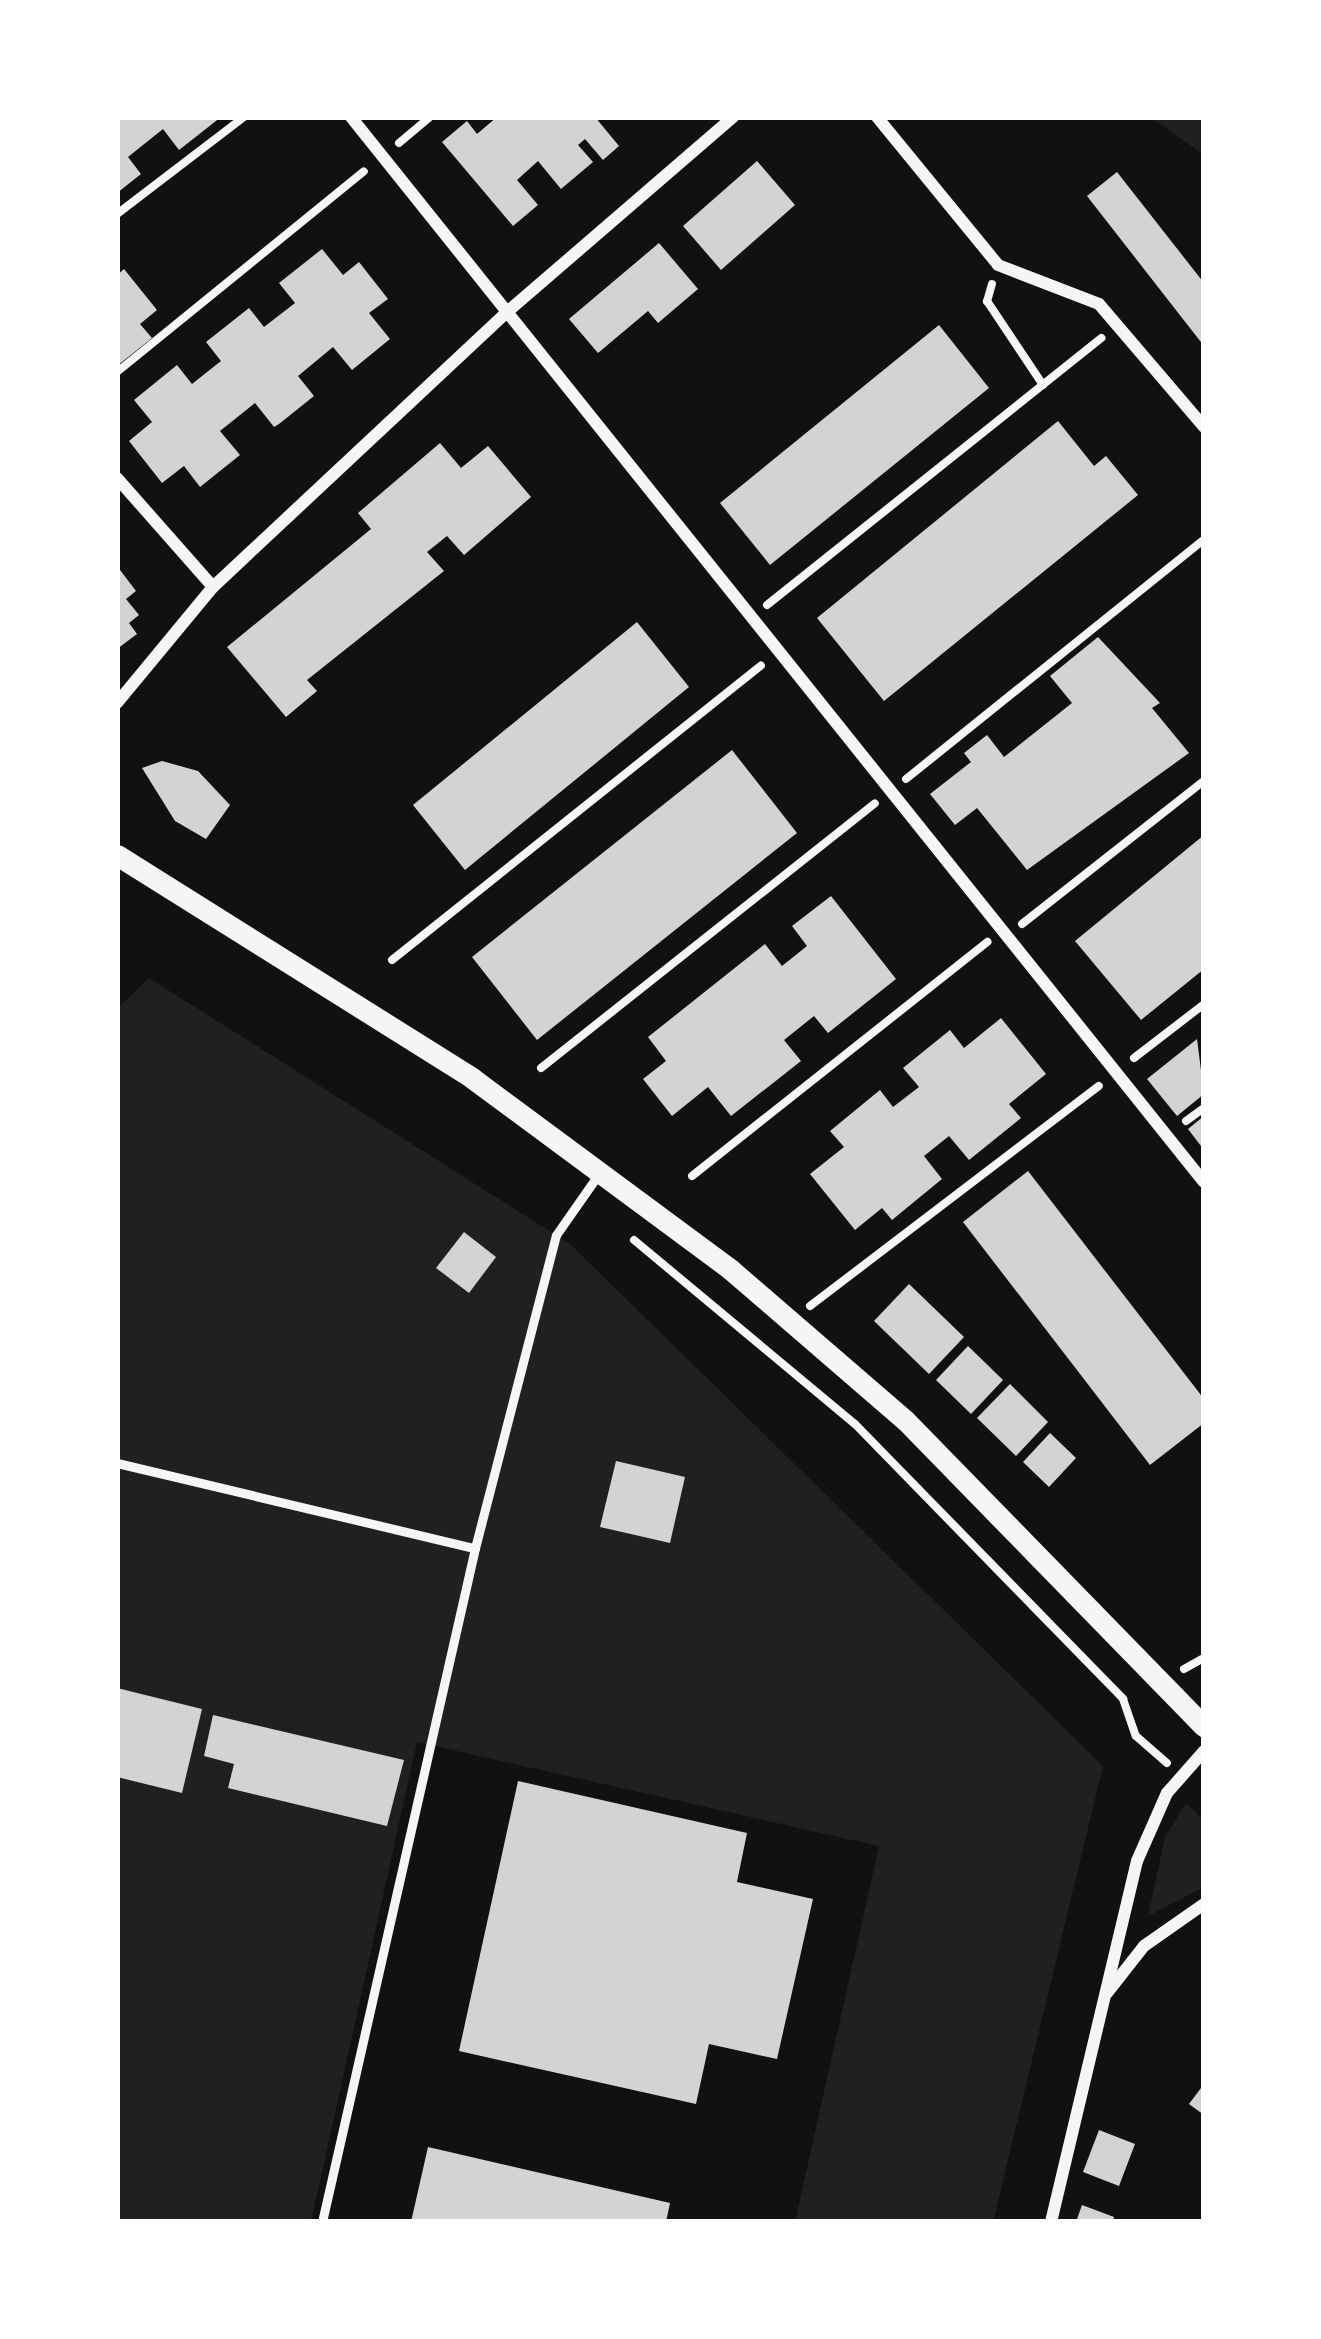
<!DOCTYPE html>
<style>
body{margin:0}
#map{position:relative;width:1321px;height:2339px;overflow:hidden;background:#111;font-family:"Work Sans",sans-serif}
div>[style]{position:absolute}
[style*='--x']{left:calc(var(--x)*1px);top:calc(var(--y)*1px);width:calc(var(--w)*1px);rotate:calc(var(--a)*1deg)}
.green>*{inset:0;background:#202020}
.building>*{inset:0;background:#d3d3d3}
.path>*{height:8px;margin:-4px;padding:0 4px;transform-origin:4px;border-radius:4px;background:#f5f5f5}
.service>*{height:9px;margin:-4.5px;padding:0 4.5px;transform-origin:4.5px;border-radius:4.5px;background:#f5f5f5}
.minor>*{height:12px;margin:-6px;padding:0 6px;transform-origin:6px;border-radius:6px;background:#f5f5f5}
.tertiary>*{height:21px;margin:-10.5px;padding:0 10.5px;transform-origin:10.5px;border-radius:10.5px;background:#f5f5f5}
span{translate:-50% -50%;white-space:nowrap;text-align:center;line-height:1.15;-webkit-text-stroke:9px #fff;paint-order:stroke}
.frame{position:absolute;inset:0;border:120px solid #fff;pointer-events:none}
</style>
<div id="map">
<div class="green">
<i style="clip-path:polygon(1150px 117px,1204px 117px,1204px 155px)"></i>
<i style="clip-path:polygon(149px 978px,570px 1244px,1103px 1766px,993px 2222px,795px 2222px,879px 1846px,417px 1742px,311px 2222px,117px 2222px,117px 1009px)"></i>
<i style="clip-path:polygon(1186px 1803px,1204px 1820px,1204px 1887px,1148px 1916px,1165px 1837px)"></i>
</div>
<div class="building">
<i style="clip-path:polygon(117px 117px,221px 117px,179px 150px,163px 129px,128px 157px,141px 174px,117px 193px)"></i>
<i style="clip-path:polygon(497px 117px,595px 117px,619px 146px,603px 160px,585px 139px,578px 145px,593px 162px,561px 189px,538px 161px,517px 180px,538px 205px,513px 226px,442px 142px,467px 121px,477px 134px)"></i>
<i style="clip-path:polygon(757px 161px,795px 205px,721px 270px,683px 226px)"></i>
<i style="clip-path:polygon(1117px 172px,1204px 283px,1204px 346px,1087px 196px)"></i>
<i style="clip-path:polygon(659px 243px,698px 289px,658px 323px,648px 311px,598px 353px,569px 319px)"></i>
<i style="clip-path:polygon(322px 249px,343px 275px,359px 262px,388px 299px,369px 313px,390px 339px,352px 370px,333px 347px,298px 376px,314px 396px,279px 424px,274px 427px,255px 403px,220px 431px,240px 455px,200px 487px,184px 466px,162px 483px,129px 441px,152px 422px,134px 400px,177px 365px,192px 384px,221px 361px,206px 342px,249px 308px,264px 327px,295px 303px,279px 283px)"></i>
<i style="clip-path:polygon(124px 269px,157px 310px,140px 324px,152px 338px,117px 366px,117px 275px)"></i>
<i style="clip-path:polygon(939px 325px,989px 388px,770px 565px,720px 503px)"></i>
<i style="clip-path:polygon(1058px 421px,1094px 466px,1106px 456px,1138px 495px,884px 701px,817px 618px)"></i>
<i style="clip-path:polygon(440px 443px,461px 468px,488px 446px,531px 497px,464px 555px,447px 536px,427px 552px,444px 571px,307px 680px,317px 691px,286px 717px,227px 647px,371px 529px,358px 513px)"></i>
<i style="clip-path:polygon(117px 566px,136px 591px,126px 599px,139px 615px,129px 623px,137px 634px,117px 649px)"></i>
<i style="clip-path:polygon(637px 622px,689px 687px,465px 870px,413px 805px)"></i>
<i style="clip-path:polygon(1098px 637px,1160px 703px,1152px 708px,1189px 753px,1027px 870px,977px 808px,955px 825px,930px 794px,971px 762px,964px 753px,987px 735px,1004px 757px,1072px 703px,1050px 676px)"></i>
<i style="clip-path:polygon(732px 750px,797px 833px,537px 1040px,472px 957px)"></i>
<i style="clip-path:polygon(162px 761px,198px 771px,230px 805px,206px 839px,175px 821px,142px 768px)"></i>
<i style="clip-path:polygon(1204px 835px,1204px 969px,1141px 1020px,1075px 941px)"></i>
<i style="clip-path:polygon(831px 896px,896px 979px,828px 1033px,814px 1016px,784px 1040px,801px 1061px,731px 1116px,708px 1087px,672px 1116px,643px 1079px,666px 1061px,648px 1037px,765px 944px,782px 966px,807px 946px,792px 926px)"></i>
<i style="clip-path:polygon(1001px 1018px,1046px 1074px,1009px 1104px,1021px 1118px,969px 1160px,949px 1136px,924px 1156px,942px 1179px,892px 1220px,882px 1208px,855px 1230px,810px 1174px,844px 1147px,830px 1131px,880px 1090px,893px 1107px,919px 1087px,903px 1068px,950px 1030px,964px 1048px)"></i>
<i style="clip-path:polygon(1197px 1039px,1204px 1094px,1177px 1116px,1147px 1079px)"></i>
<i style="clip-path:polygon(1204px 1116px,1204px 1150px,1188px 1129px)"></i>
<i style="clip-path:polygon(1028px 1171px,1204px 1399px,1204px 1423px,1150px 1465px,963px 1222px)"></i>
<i style="clip-path:polygon(464px 1232px,496px 1257px,469px 1293px,436px 1268px)"></i>
<i style="clip-path:polygon(909px 1284px,964px 1337px,929px 1374px,874px 1321px)"></i>
<i style="clip-path:polygon(968px 1346px,1003px 1380px,971px 1414px,936px 1380px)"></i>
<i style="clip-path:polygon(1010px 1384px,1048px 1422px,1016px 1456px,977px 1418px)"></i>
<i style="clip-path:polygon(1050px 1433px,1076px 1458px,1049px 1487px,1023px 1462px)"></i>
<i style="clip-path:polygon(616px 1461px,685px 1477px,670px 1543px,600px 1527px)"></i>
<i style="clip-path:polygon(117px 1688px,202px 1709px,182px 1793px,117px 1777px)"></i>
<i style="clip-path:polygon(213px 1715px,404px 1760px,387px 1826px,228px 1788px,234px 1764px,204px 1756px)"></i>
<i style="clip-path:polygon(518px 1781px,747px 1833px,737px 1882px,813px 1899px,777px 2059px,709px 2044px,696px 2104px,459px 2051px)"></i>
<i style="clip-path:polygon(1204px 2084px,1204px 2115px,1189px 2104px)"></i>
<i style="clip-path:polygon(1099px 2130px,1135px 2144px,1119px 2186px,1083px 2172px)"></i>
<i style="clip-path:polygon(428px 2147px,670px 2203px,666px 2222px,411px 2222px)"></i>
<i style="clip-path:polygon(1082px 2205px,1114px 2217px,1113px 2222px,1076px 2222px)"></i>
</div>
<div class="path">
<i style="--x:399;--y:143;--w:40;--a:-40"></i>
<i style="--x:117;--y:214;--w:160;--a:-37.4"></i>
<i style="--x:992;--y:284;--w:18;--a:106"></i>
<i style="--x:987;--y:301;--w:101;--a:56.3"></i>
<i style="--x:117;--y:372;--w:318;--a:-39.1"></i>
<i style="--x:767;--y:605;--w:428;--a:-38.6"></i>
<i style="--x:906;--y:779;--w:383;--a:-38.8"></i>
<i style="--x:1022;--y:924;--w:231;--a:-38.2"></i>
<i style="--x:392;--y:960;--w:472;--a:-38.6"></i>
<i style="--x:1134;--y:1058;--w:88;--a:-37.6"></i>
<i style="--x:541;--y:1068;--w:426;--a:-38.4"></i>
<i style="--x:1186;--y:1121;--w:22;--a:-36"></i>
<i style="--x:692;--y:1176;--w:377;--a:-38.4"></i>
<i style="--x:634;--y:1240;--w:288;--a:39.8"></i>
<i style="--x:855;--y:1424;--w:384;--a:45.7"></i>
<i style="--x:1123;--y:1699;--w:39;--a:71"></i>
<i style="--x:1136;--y:1736;--w:41;--a:41.1"></i>
<i style="--x:810;--y:1306;--w:363;--a:-37.3"></i>
<i style="--x:1184;--y:1669;--w:23;--a:-29"></i>
</div>
<div class="service">
<i style="--x:117;--y:1463;--w:368;--a:13.4"></i>
<i style="--x:322;--y:2222;--w:691;--a:-77.21"></i>
<i style="--x:475;--y:1548;--w:323;--a:-75.5"></i>
<i style="--x:556;--y:1235;--w:73;--a:-55"></i>
</div>
<div class="minor">
<i style="--x:351;--y:117;--w:1364;--a:51.31"></i>
<i style="--x:877;--y:117;--w:191;--a:50.7"></i>
<i style="--x:998;--y:265;--w:108;--a:21.1"></i>
<i style="--x:1099;--y:304;--w:162;--a:49.5"></i>
<i style="--x:117;--y:478;--w:145;--a:48.6"></i>
<i style="--x:117;--y:703;--w:151;--a:-50.4"></i>
<i style="--x:213;--y:587;--w:401;--a:-43.1"></i>
<i style="--x:506;--y:313;--w:300;--a:-40.8"></i>
<i style="--x:1107;--y:1993;--w:60;--a:-51.8"></i>
<i style="--x:1144;--y:1946;--w:73;--a:-35"></i>
<i style="--x:1051;--y:2222;--w:371;--a:-76.6"></i>
<i style="--x:1137;--y:1861;--w:74;--a:-66.2"></i>
<i style="--x:1167;--y:1793;--w:56;--a:-48.6"></i>
</div>
<div class="tertiary">
<i style="--x:117;--y:855;--w:419;--a:32.1"></i>
<i style="--x:472;--y:1078;--w:321;--a:36.5"></i>
<i style="--x:730;--y:1269;--w:231;--a:40.8"></i>
<i style="--x:905;--y:1420;--w:428;--a:45.7"></i>
</div>
<div class="frame"></div>
</div>
